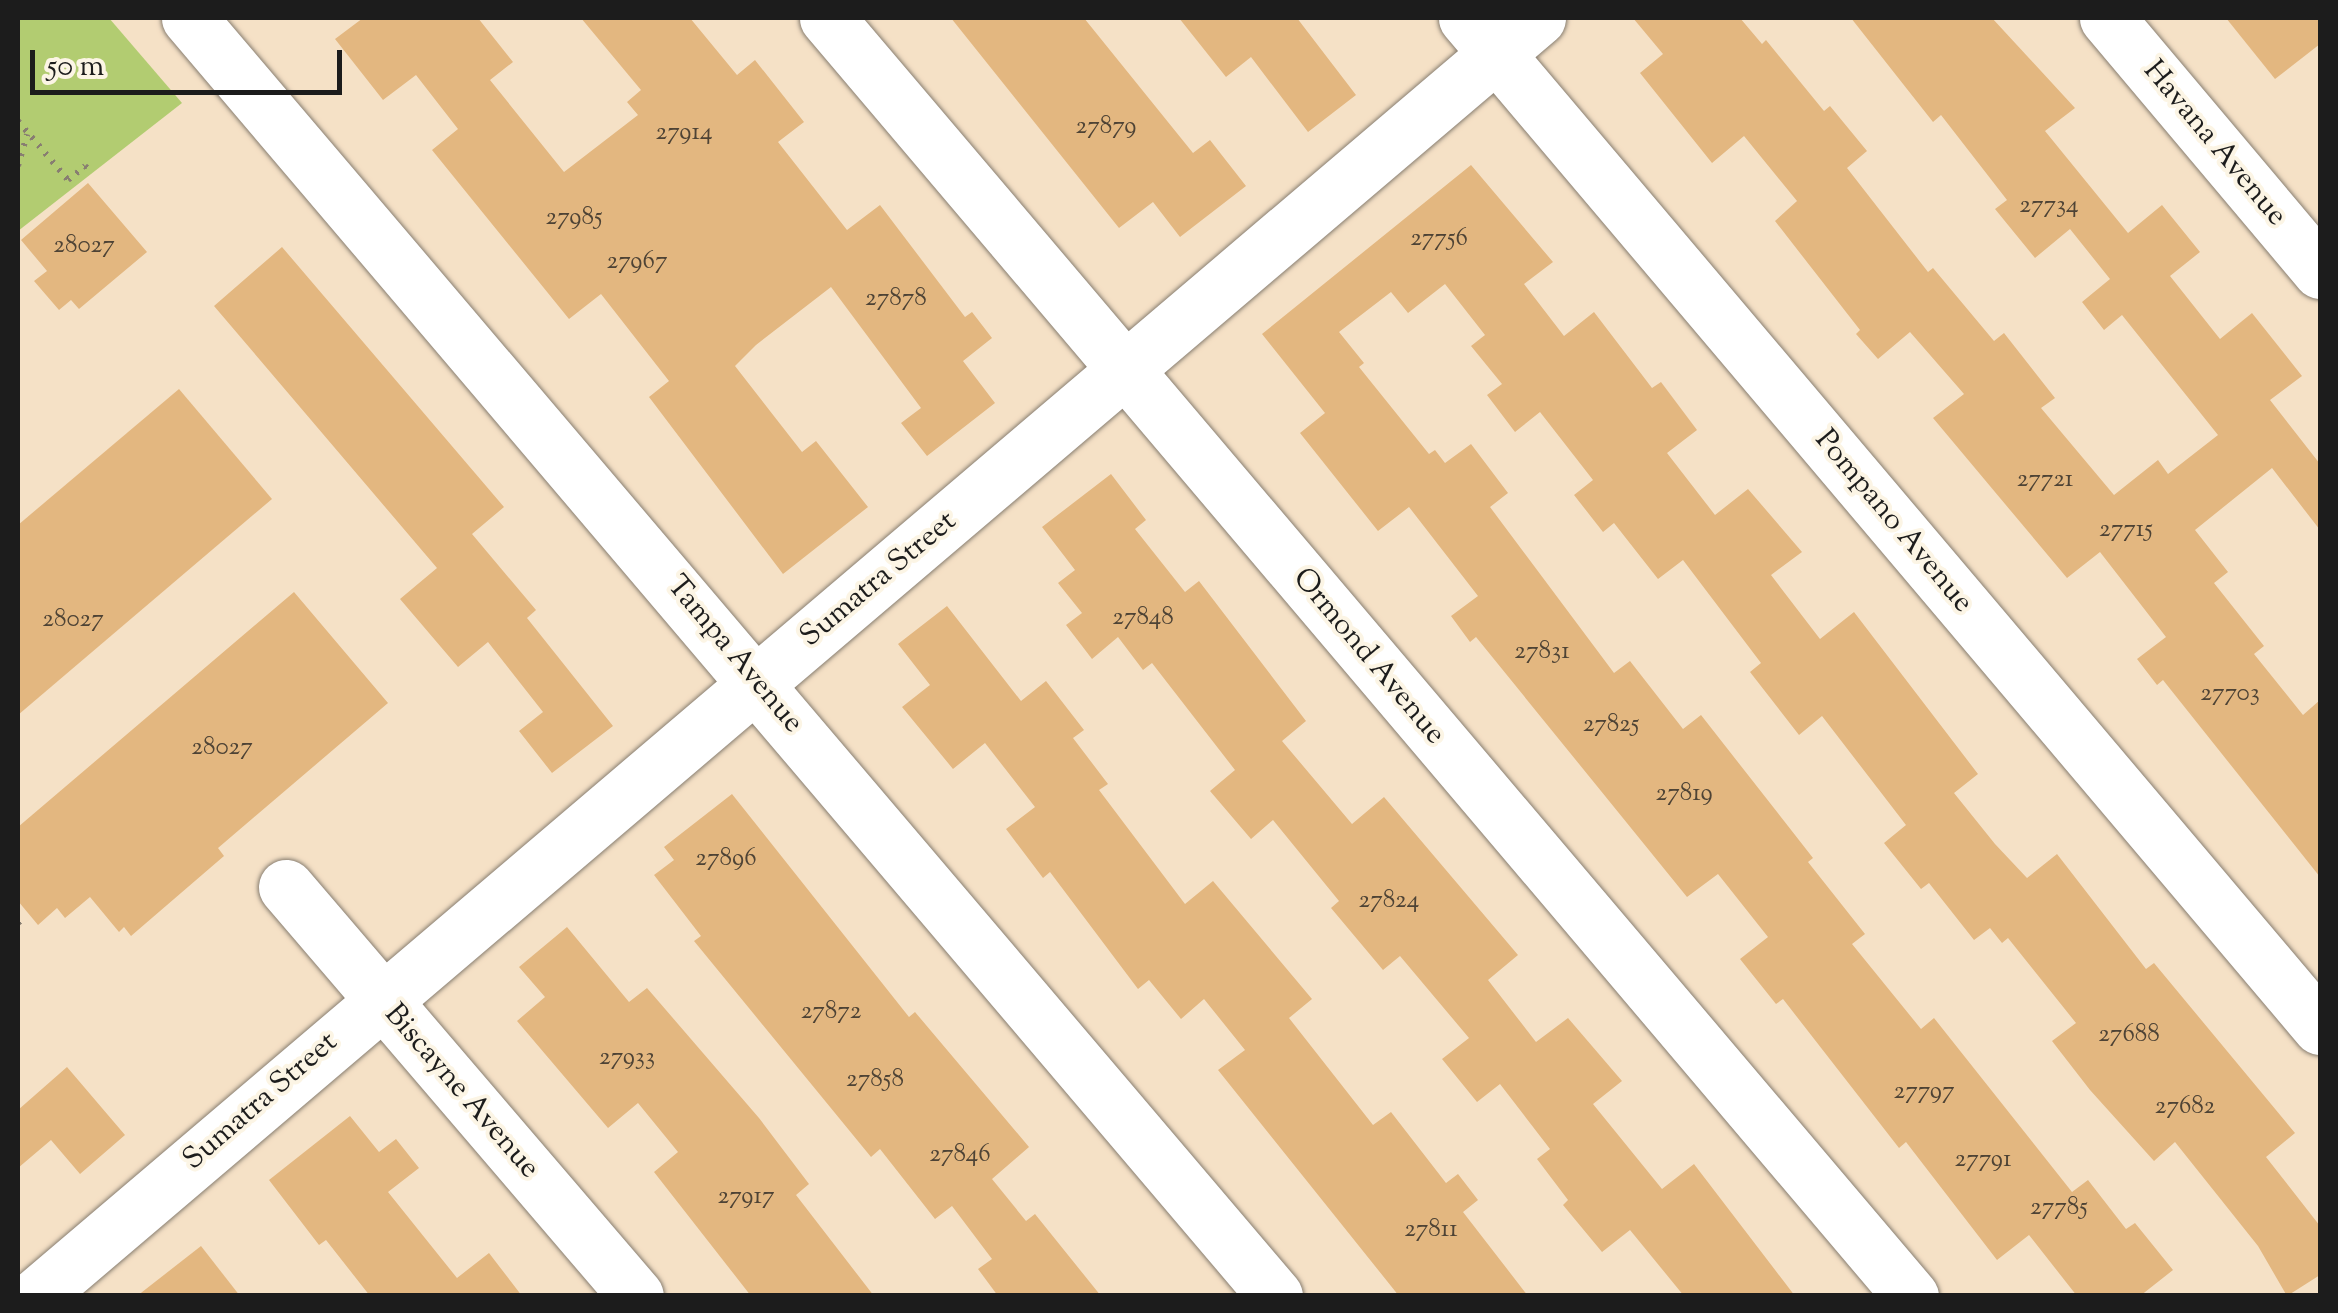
<!DOCTYPE html>
<style>
body{margin:0}
#map{position:relative;width:2338px;height:1313px;overflow:hidden;background:#f5e1c6;font-family:"Sorts Mill Goudy",serif}
div>[style]{position:absolute}
[style*='--x']{left:calc(var(--x)*1px);top:calc(var(--y)*1px);width:calc(var(--w)*1px);rotate:calc(var(--a)*1deg)}
.green>*{inset:0;background:#b2cc71}
.building>*{inset:0;background:#e3b780}
.path>*{height:6px;margin-top:-3px;transform-origin:0;background:repeating-linear-gradient(90deg,#887e71 0 2.5px,transparent 0 10.5px)}
.roads{filter:drop-shadow(0 0 2px #887e71) drop-shadow(0 0 2px #887e71)}
.minor>*{height:55px;margin:-27.5px;padding:0 27.5px;transform-origin:27.5px;border-radius:27.5px;background:#fff}
span{translate:-50% -50%;white-space:nowrap;text-align:center;line-height:1.15;-webkit-text-stroke:8px #fcf5e5;paint-order:stroke}
.number-label{font-size:25px;color:#4e4335}
.number-label span{-webkit-text-stroke-width:0}
.street-label{font-size:30px;color:#1c1c1c}
.frame{position:absolute;inset:0;border:20px solid #1c1c1c;pointer-events:none}
.scale{position:absolute;left:30px;top:50px;width:312px;height:45px;box-sizing:border-box;border:5px solid #1c1c1c;border-top:0;padding-left:12px;font-size:30px;line-height:35px;white-space:nowrap;color:#1c1c1c;-webkit-text-stroke:8px #fcf5e5;paint-order:stroke}
</style>
<div id="map">
<div class="green">
<i style="clip-path:polygon(18px 18px,109px 18px,182px 103px,18px 231px)"></i>
</div>
<div class="building">
<i style="clip-path:polygon(363px 18px,478px 18px,513px 62px,490px 80px,564px 172px,638px 115px,627px 102px,641px 90px,581px 18px,690px 18px,737px 75px,755px 60px,804px 122px,778px 142px,847px 230px,880px 205px,965px 317px,972px 312px,992px 338px,963px 361px,995px 403px,927px 456px,901px 423px,921px 408px,831px 287px,756px 345px,735px 366px,802px 452px,816px 441px,868px 507px,783px 574px,649px 397px,669px 381px,601px 294px,569px 319px,432px 150px,458px 129px,416px 75px,383px 100px,335px 39px)"></i>
<i style="clip-path:polygon(951px 18px,1084px 18px,1193px 153px,1210px 140px,1246px 186px,1180px 237px,1153px 202px,1119px 228px)"></i>
<i style="clip-path:polygon(1179px 18px,1297px 18px,1356px 95px,1308px 132px,1251px 57px,1226px 77px)"></i>
<i style="clip-path:polygon(1633px 18px,1740px 18px,1762px 44px,1766px 40px,1824px 111px,1830px 106px,1867px 151px,1847px 168px,1928px 272px,1933px 268px,1994px 341px,2004px 333px,2055px 398px,2041px 408px,2114px 495px,2158px 460px,2168px 474px,2218px 435px,2122px 315px,2104px 330px,2082px 302px,2110px 279px,2070px 229px,2035px 258px,1995px 209px,2007px 200px,1941px 115px,1933px 122px,1851px 18px,1992px 18px,2075px 108px,2045px 131px,2128px 233px,2162px 205px,2200px 252px,2170px 276px,2220px 339px,2252px 313px,2302px 376px,2270px 400px,2320px 464px,2320px 530px,2272px 468px,2195px 530px,2228px 572px,2214px 583px,2264px 646px,2254px 654px,2303px 715px,2320px 700px,2320px 877px,2163px 680px,2157px 685px,2137px 659px,2166px 637px,2100px 552px,2067px 578px,1933px 418px,1964px 394px,1910px 332px,1878px 359px,1856px 334px,1860px 330px,1775px 221px,1797px 201px,1744px 136px,1712px 163px,1640px 73px,1663px 54px)"></i>
<i style="clip-path:polygon(2226px 18px,2320px 18px,2320px 44px,2275px 79px)"></i>
<i style="clip-path:polygon(1471px 165px,1553px 262px,1524px 284px,1564px 336px,1594px 312px,1652px 388px,1661px 382px,1697px 430px,1667px 453px,1715px 515px,1748px 489px,1802px 552px,1771px 575px,1820px 639px,1854px 612px,1978px 774px,1954px 793px,1995px 844px,2027px 878px,2057px 854px,2146px 969px,2154px 963px,2295px 1133px,2266px 1157px,2320px 1226px,2320px 1275px,2287px 1296px,2258px 1246px,2175px 1142px,2154px 1161px,2090px 1090px,2052px 1041px,2076px 1023px,2008px 938px,2002px 943px,1990px 928px,1974px 940px,1929px 883px,1921px 889px,1884px 843px,1906px 825px,1822px 716px,1799px 735px,1750px 672px,1761px 663px,1683px 560px,1658px 579px,1614px 523px,1603px 532px,1574px 495px,1593px 480px,1540px 412px,1515px 432px,1487px 395px,1502px 384px,1471px 346px,1485px 335px,1445px 284px,1408px 313px,1391px 292px,1339px 332px,1364px 363px,1359px 367px,1429px 454px,1435px 450px,1445px 463px,1471px 444px,1508px 493px,1490px 507px,1614px 673px,1630px 661px,1683px 729px,1701px 715px,1813px 858px,1808px 862px,1865px 934px,1852px 944px,1921px 1029px,1934px 1018px,2072px 1192px,2088px 1180px,2126px 1229px,2135px 1223px,2173px 1270px,2140px 1296px,2077px 1296px,2029px 1235px,1997px 1260px,1906px 1142px,1899px 1148px,1783px 999px,1776px 1004px,1740px 959px,1768px 937px,1718px 874px,1687px 897px,1476px 637px,1470px 642px,1451px 616px,1478px 596px,1409px 507px,1378px 531px,1300px 433px,1325px 413px,1262px 334px)"></i>
<i style="clip-path:polygon(88px 183px,147px 252px,79px 309px,71px 300px,59px 310px,34px 281px,47px 271px,21px 240px)"></i>
<i style="clip-path:polygon(282px 247px,504px 507px,472px 534px,536px 610px,527px 618px,613px 726px,552px 773px,519px 731px,543px 712px,488px 642px,458px 667px,400px 599px,437px 568px,214px 306px)"></i>
<i style="clip-path:polygon(179px 389px,272px 499px,18px 715px,18px 525px)"></i>
<i style="clip-path:polygon(1111px 474px,1146px 520px,1135px 529px,1185px 592px,1199px 581px,1306px 721px,1282px 741px,1352px 824px,1384px 797px,1518px 955px,1488px 980px,1536px 1042px,1568px 1018px,1622px 1081px,1593px 1104px,1662px 1189px,1694px 1164px,1795px 1296px,1684px 1296px,1630px 1230px,1602px 1252px,1563px 1205px,1568px 1200px,1537px 1159px,1550px 1149px,1500px 1084px,1477px 1102px,1442px 1059px,1469px 1038px,1400px 956px,1383px 970px,1331px 908px,1339px 901px,1273px 820px,1251px 839px,1210px 791px,1235px 770px,1152px 663px,1143px 670px,1118px 637px,1092px 659px,1066px 625px,1082px 613px,1058px 583px,1075px 570px,1042px 527px)"></i>
<i style="clip-path:polygon(294px 592px,388px 703px,218px 848px,224px 856px,131px 936px,124px 927px,119px 932px,90px 897px,65px 918px,57px 908px,38px 925px,18px 901px,18px 827px)"></i>
<i style="clip-path:polygon(947px 606px,1021px 701px,1046px 681px,1084px 730px,1073px 738px,1108px 784px,1099px 790px,1185px 904px,1213px 881px,1312px 999px,1289px 1018px,1373px 1125px,1391px 1112px,1446px 1183px,1458px 1174px,1478px 1200px,1463px 1212px,1528px 1296px,1399px 1296px,1218px 1070px,1245px 1050px,1204px 999px,1181px 1019px,1149px 980px,1138px 989px,1050px 872px,1043px 878px,1006px 829px,1035px 807px,985px 743px,953px 769px,902px 707px,930px 685px,898px 644px)"></i>
<i style="clip-path:polygon(732px 794px,909px 1017px,915px 1012px,1029px 1147px,992px 1179px,1026px 1221px,1035px 1214px,1101px 1296px,998px 1296px,978px 1269px,992px 1259px,952px 1206px,935px 1219px,880px 1149px,871px 1157px,694px 941px,701px 936px,654px 875px,674px 860px,664px 847px)"></i>
<i style="clip-path:polygon(567px 927px,629px 1002px,647px 988px,759px 1118px,809px 1184px,796px 1195px,874px 1296px,751px 1296px,654px 1172px,678px 1152px,638px 1103px,608px 1128px,517px 1021px,545px 997px,519px 967px)"></i>
<i style="clip-path:polygon(67px 1067px,125px 1135px,80px 1174px,51px 1140px,18px 1168px,18px 1110px)"></i>
<i style="clip-path:polygon(350px 1116px,379px 1152px,396px 1139px,419px 1168px,388px 1192px,457px 1278px,489px 1253px,522px 1296px,370px 1296px,326px 1240px,319px 1245px,269px 1180px)"></i>
<i style="clip-path:polygon(201px 1246px,240px 1296px,137px 1296px)"></i>
</div>
<div class="path">
<i style="--x:18;--y:121;--w:77;--a:49.7"></i>
<i style="--x:68;--y:180;--w:22;--a:-39"></i>
<i style="--x:85;--y:166;--w:9;--a:41"></i>
<i style="--x:18;--y:166;--w:33;--a:-74"></i>
<i style="--x:18;--y:923;--w:9;--a:-41"></i>
</div>
<div class="roads">
<div class="minor">
<i style="--x:189;--y:18;--w:1677;--a:49.64"></i>
<i style="--x:827;--y:18;--w:1676;--a:49.7"></i>
<i style="--x:1466;--y:18;--w:1322;--a:49.76"></i>
<i style="--x:2107;--y:18;--w:331;--a:49.9"></i>
<i style="--x:286;--y:887;--w:538;--a:49.44"></i>
<i style="--x:36;--y:1296;--w:1972;--a:-40.39"></i>
</div>
</div>
<div class="number-label">
<span style="left:1106px;top:127px">27879</span>
<span style="left:684px;top:133px">27914</span>
<span style="left:2049px;top:206px">27734</span>
<span style="left:574px;top:218px">27985</span>
<span style="left:1439px;top:239px">27756</span>
<span style="left:84px;top:246px">28027</span>
<span style="left:637px;top:262px">27967</span>
<span style="left:896px;top:299px">27878</span>
<span style="left:2045px;top:480px">27721</span>
<span style="left:2126px;top:530px">27715</span>
<span style="left:1143px;top:618px">27848</span>
<span style="left:73px;top:620px">28027</span>
<span style="left:1542px;top:652px">27831</span>
<span style="left:2230px;top:694px">27703</span>
<span style="left:1611px;top:725px">27825</span>
<span style="left:222px;top:748px">28027</span>
<span style="left:1684px;top:794px">27819</span>
<span style="left:726px;top:859px">27896</span>
<span style="left:1389px;top:901px">27824</span>
<span style="left:831px;top:1012px">27872</span>
<span style="left:2129px;top:1035px">27688</span>
<span style="left:627px;top:1058px">27933</span>
<span style="left:875px;top:1080px">27858</span>
<span style="left:1924px;top:1092px">27797</span>
<span style="left:2185px;top:1107px">27682</span>
<span style="left:960px;top:1155px">27846</span>
<span style="left:1983px;top:1160px">27791</span>
<span style="left:746px;top:1197px">27917</span>
<span style="left:2059px;top:1208px">27785</span>
<span style="left:1431px;top:1230px">27811</span>
</div>
<div class="street-label">
<span style="left:2214px;top:144px;rotate:50deg">Havana Avenue</span>
<span style="left:1893px;top:522px;rotate:50deg">Pompano Avenue</span>
<span style="left:879px;top:580px;rotate:-40deg">Sumatra Street</span>
<span style="left:734px;top:655px;rotate:50deg">Tampa Avenue</span>
<span style="left:1368px;top:657px;rotate:50deg">Ormond Avenue</span>
<span style="left:461px;top:1092px;rotate:49deg">Biscayne Avenue</span>
<span style="left:261px;top:1102px;rotate:-41deg">Sumatra Street</span>
</div>
<div class="frame"></div>
<div class="scale">50 m</div>
</div>
